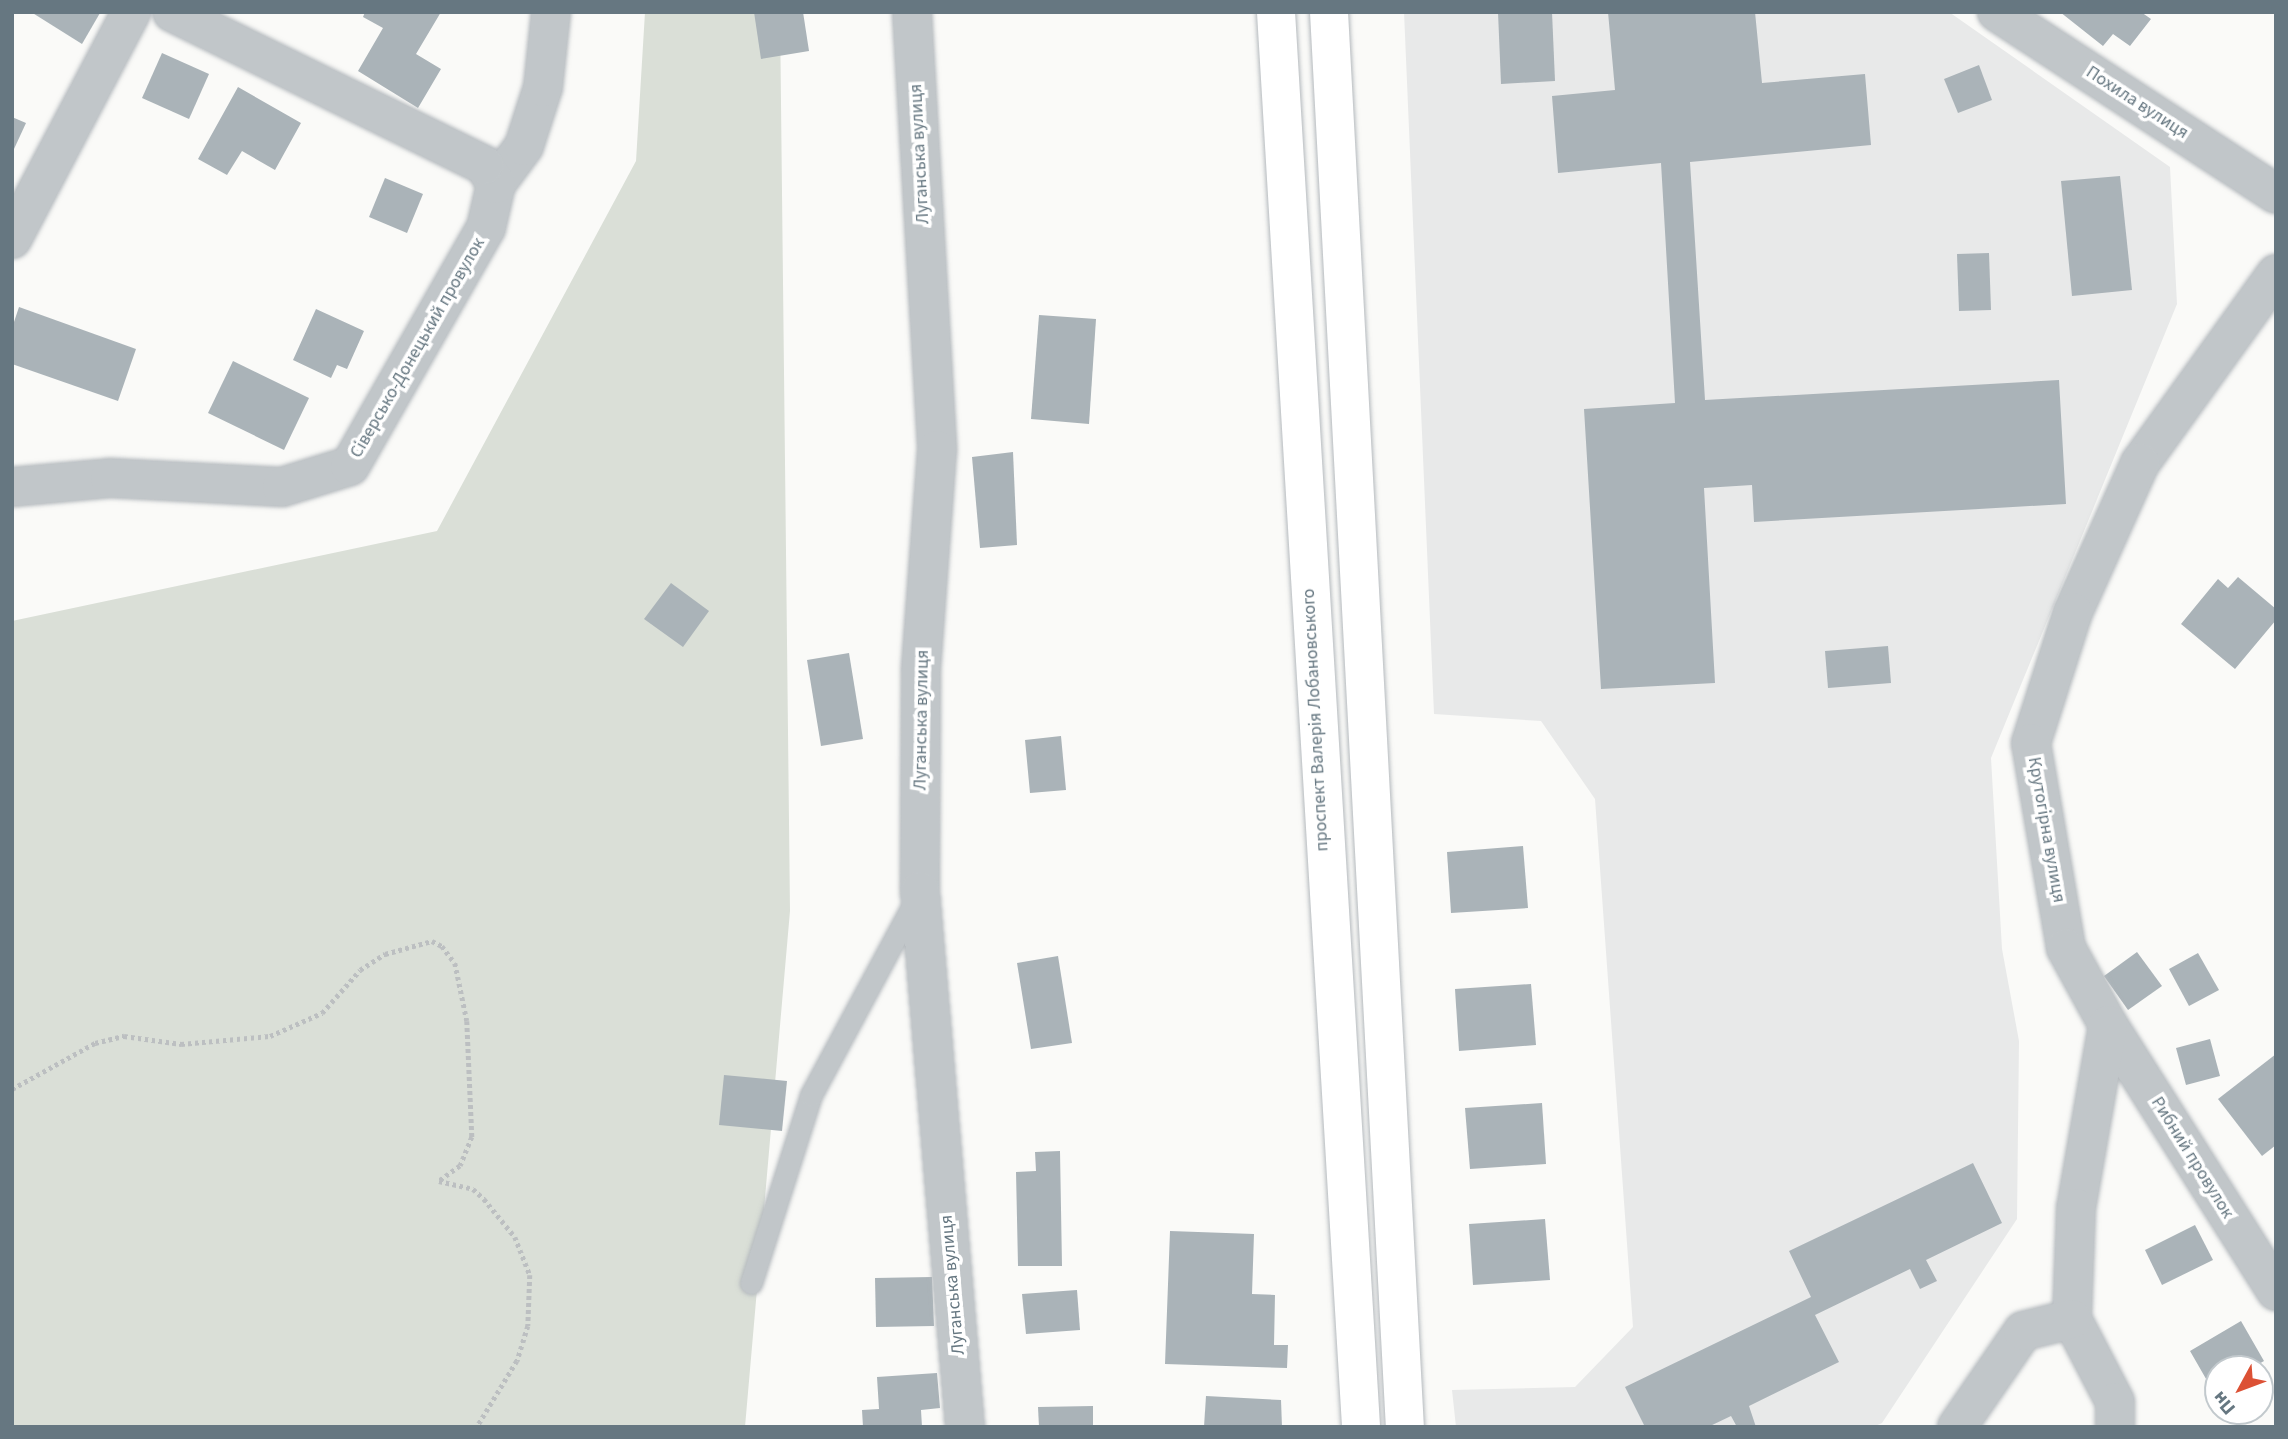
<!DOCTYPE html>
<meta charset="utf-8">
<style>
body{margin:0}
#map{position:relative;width:2288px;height:1439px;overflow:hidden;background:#fafaf8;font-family:"Source Sans 3",sans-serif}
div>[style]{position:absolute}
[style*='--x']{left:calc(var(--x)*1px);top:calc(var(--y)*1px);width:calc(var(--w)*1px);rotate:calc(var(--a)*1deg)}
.built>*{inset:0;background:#e8e9e9}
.green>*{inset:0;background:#dadfd7}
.building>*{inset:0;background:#aab3b8}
.path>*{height:4.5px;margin-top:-2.25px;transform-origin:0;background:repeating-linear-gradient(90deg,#bcbfc1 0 3.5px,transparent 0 7px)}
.roads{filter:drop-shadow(0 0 2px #b5babe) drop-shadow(0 0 2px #b5babe)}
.service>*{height:21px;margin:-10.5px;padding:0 10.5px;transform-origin:10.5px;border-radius:10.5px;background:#c1c6c9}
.minor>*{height:38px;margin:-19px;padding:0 19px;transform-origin:19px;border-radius:19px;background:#c1c6c9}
.primary>*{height:38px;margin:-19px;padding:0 19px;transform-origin:19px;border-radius:19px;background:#fff}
span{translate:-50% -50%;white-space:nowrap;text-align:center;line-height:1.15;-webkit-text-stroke:7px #fff;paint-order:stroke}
.street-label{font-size:18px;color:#667781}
.frame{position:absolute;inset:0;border:14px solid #667781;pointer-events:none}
.north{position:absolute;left:2204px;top:1355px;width:70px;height:70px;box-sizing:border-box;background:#fff;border:2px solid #c2c9cd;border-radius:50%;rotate:229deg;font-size:19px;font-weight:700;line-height:28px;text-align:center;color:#667781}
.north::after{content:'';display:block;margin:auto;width:24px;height:32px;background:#dc5135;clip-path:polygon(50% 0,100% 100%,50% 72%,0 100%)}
</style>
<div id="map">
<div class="built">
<i style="clip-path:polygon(1404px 12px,1949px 12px,2170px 167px,2177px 304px,1991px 758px,2002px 949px,2019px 1041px,2017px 1219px,1882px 1423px,1873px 1427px,1456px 1427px,1452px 1390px,1575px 1387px,1633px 1327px,1595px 799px,1541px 721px,1434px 714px)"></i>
</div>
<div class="green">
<i style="clip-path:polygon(645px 12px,780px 12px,790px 911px,745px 1427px,12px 1427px,12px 621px,437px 531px,636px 161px)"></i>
</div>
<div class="building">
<i style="clip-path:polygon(31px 12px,99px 12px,100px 13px,82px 44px)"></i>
<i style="clip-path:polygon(365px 12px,441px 12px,416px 54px,441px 69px,418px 108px,358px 71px,383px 28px,363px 17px)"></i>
<i style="clip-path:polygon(754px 12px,803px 12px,809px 51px,761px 59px)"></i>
<i style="clip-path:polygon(1498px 12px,1552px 12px,1555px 81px,1501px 84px)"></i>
<i style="clip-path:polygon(1608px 12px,1755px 12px,1762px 83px,1865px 74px,1871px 145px,1690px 162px,1705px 400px,2059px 380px,2066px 504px,1754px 522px,1752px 485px,1704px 488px,1715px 683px,1601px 689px,1584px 409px,1675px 403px,1661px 163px,1558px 173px,1552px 96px,1615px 90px)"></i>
<i style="clip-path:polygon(2060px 12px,2141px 12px,2151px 19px,2130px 46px,2113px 34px,2103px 46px)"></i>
<i style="clip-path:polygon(162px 53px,209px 74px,189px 119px,142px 98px)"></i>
<i style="clip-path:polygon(1979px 65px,1992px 100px,1958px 113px,1944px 79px)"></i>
<i style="clip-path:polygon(238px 87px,301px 123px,275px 170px,242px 151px,227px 175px,198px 159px)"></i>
<i style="clip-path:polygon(12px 117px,26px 123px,14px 149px,12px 149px)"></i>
<i style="clip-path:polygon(2120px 176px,2132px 290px,2072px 296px,2061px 181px)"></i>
<i style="clip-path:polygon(385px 178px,423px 194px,407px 233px,369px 217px)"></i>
<i style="clip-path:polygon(1989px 253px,1991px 310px,1959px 311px,1957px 254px)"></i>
<i style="clip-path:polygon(19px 307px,136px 349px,118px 401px,12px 364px,12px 328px)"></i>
<i style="clip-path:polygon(316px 309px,364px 331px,347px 369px,337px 365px,331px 378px,293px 360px)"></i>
<i style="clip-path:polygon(1039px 315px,1096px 319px,1089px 424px,1031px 419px)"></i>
<i style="clip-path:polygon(233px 361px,309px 398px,284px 450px,208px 413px)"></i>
<i style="clip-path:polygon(1013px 452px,1017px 545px,980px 548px,972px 457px)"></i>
<i style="clip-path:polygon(2238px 577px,2276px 609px,2276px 620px,2235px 669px,2181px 624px,2218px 579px,2228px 588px)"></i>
<i style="clip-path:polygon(671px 583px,709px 611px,683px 647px,644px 619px)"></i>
<i style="clip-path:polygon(1888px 646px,1891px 683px,1828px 688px,1825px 651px)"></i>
<i style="clip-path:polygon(849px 653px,863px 739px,821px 746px,807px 660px)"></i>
<i style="clip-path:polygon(1061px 736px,1066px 790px,1030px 793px,1025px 740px)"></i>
<i style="clip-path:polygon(1523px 846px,1528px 908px,1451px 913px,1447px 852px)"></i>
<i style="clip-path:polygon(2137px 952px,2162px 986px,2128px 1010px,2104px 976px)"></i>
<i style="clip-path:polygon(2198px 953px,2219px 990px,2189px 1006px,2169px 969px)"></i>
<i style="clip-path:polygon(1058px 956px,1072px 1043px,1031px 1049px,1017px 963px)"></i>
<i style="clip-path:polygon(1531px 984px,1536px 1045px,1459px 1051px,1455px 989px)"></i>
<i style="clip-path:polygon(2210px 1039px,2220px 1076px,2186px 1085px,2176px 1048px)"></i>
<i style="clip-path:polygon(2276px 1054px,2276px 1145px,2262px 1156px,2218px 1099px)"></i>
<i style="clip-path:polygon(724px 1075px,787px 1081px,782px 1131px,719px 1125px)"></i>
<i style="clip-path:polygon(1542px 1103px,1546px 1164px,1470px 1169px,1465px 1108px)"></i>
<i style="clip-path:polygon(1060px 1151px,1062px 1266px,1018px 1266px,1016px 1172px,1036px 1171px,1035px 1152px)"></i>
<i style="clip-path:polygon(1973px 1163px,2002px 1223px,1926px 1260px,1937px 1281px,1920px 1289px,1910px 1269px,1815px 1315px,1839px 1362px,1749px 1406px,1756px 1427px,1737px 1427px,1731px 1416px,1708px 1427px,1645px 1427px,1625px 1387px,1811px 1297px,1789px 1251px)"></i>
<i style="clip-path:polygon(1545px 1219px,1550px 1280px,1473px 1285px,1469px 1224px)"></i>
<i style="clip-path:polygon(2195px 1225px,2213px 1260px,2162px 1285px,2145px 1250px)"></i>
<i style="clip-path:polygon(1170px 1231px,1254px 1234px,1252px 1294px,1275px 1295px,1274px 1345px,1288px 1345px,1287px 1368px,1165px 1364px)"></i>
<i style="clip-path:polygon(932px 1277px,934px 1326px,876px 1327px,875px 1278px)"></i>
<i style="clip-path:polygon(1077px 1290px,1080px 1330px,1026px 1334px,1022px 1294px)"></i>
<i style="clip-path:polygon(2241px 1321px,2264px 1361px,2250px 1369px,2218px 1369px,2218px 1388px,2213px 1391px,2190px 1351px)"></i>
<i style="clip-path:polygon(937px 1373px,940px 1408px,921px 1410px,922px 1427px,863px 1427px,862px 1410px,879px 1409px,877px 1377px)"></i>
<i style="clip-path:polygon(1206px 1396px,1281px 1400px,1282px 1427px,1204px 1427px)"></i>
<i style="clip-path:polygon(1093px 1406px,1093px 1427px,1039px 1427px,1038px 1407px)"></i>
</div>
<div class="path">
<i style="--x:12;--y:1089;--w:95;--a:-29"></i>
<i style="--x:95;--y:1043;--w:30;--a:-14"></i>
<i style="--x:124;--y:1036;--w:58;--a:8"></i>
<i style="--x:181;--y:1044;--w:89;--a:-5.1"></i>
<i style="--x:270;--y:1036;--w:57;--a:-23.9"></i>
<i style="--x:322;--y:1013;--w:57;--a:-48.5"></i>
<i style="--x:360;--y:970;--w:30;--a:-33"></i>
<i style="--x:385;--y:954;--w:49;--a:-15.5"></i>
<i style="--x:432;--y:941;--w:11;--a:27"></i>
<i style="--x:442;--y:946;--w:21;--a:53"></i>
<i style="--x:455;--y:963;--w:59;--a:78.3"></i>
<i style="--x:467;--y:1021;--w:116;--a:87.5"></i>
<i style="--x:472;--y:1137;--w:31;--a:112"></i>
<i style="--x:460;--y:1166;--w:26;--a:144"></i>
<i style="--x:439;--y:1181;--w:35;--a:13"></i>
<i style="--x:473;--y:1189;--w:15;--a:42"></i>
<i style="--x:484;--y:1199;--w:49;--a:50.8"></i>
<i style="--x:515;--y:1237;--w:41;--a:68.5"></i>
<i style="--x:530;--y:1275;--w:51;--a:92.2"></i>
<i style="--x:528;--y:1326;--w:37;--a:107"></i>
<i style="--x:517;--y:1361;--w:77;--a:121.2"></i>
</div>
<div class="roads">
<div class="service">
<i style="--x:751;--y:1283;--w:197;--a:-72.3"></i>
<i style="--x:811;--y:1095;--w:220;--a:-61.8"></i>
</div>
<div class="minor">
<i style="--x:912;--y:12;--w:439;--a:86.7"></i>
<i style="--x:937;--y:450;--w:221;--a:94.2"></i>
<i style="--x:921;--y:670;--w:221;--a:90.3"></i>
<i style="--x:920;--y:891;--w:538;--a:85.2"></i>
<i style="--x:1997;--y:12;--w:333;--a:33.1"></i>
<i style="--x:496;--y:184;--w:47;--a:-53.6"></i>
<i style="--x:524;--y:146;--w:62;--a:-72.1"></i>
<i style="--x:543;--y:87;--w:75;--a:-83.9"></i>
<i style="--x:12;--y:239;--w:256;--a:-62.3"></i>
<i style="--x:2276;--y:274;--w:233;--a:125.7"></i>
<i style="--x:2140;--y:463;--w:163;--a:114.2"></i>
<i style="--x:2073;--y:612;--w:138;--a:107.8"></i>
<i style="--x:2031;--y:743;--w:208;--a:80.3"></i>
<i style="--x:2066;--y:948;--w:88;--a:61.4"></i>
<i style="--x:2108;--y:1025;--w:315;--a:57.7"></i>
<i style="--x:12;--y:487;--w:98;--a:-5.2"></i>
<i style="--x:110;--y:478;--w:172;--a:3"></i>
<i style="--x:282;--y:487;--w:71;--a:-17.2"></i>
<i style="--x:350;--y:466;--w:274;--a:-60.3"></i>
<i style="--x:486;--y:228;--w:45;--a:-77.2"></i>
<i style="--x:496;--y:184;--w:22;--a:-122"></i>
<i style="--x:484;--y:165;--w:347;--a:-153.9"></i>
<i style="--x:2108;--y:1025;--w:186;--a:99.9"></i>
<i style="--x:2076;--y:1208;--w:111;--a:92.1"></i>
<i style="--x:2072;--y:1319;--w:93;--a:62.6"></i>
<i style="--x:2115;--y:1402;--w:25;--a:90"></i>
<i style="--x:1957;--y:1427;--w:116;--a:-55.5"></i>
<i style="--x:2023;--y:1331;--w:50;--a:-13.8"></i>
</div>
<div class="primary">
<i style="--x:1276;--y:12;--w:1418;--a:86.56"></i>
<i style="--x:1329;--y:12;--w:1417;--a:86.93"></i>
</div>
</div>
<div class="street-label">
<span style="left:2137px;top:103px;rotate:33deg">Похила вулиця</span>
<span style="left:920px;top:154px;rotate:-93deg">Луганська вулиця</span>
<span style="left:418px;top:348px;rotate:-60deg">Сіверсько-Донецький провулок</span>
<span style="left:922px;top:720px;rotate:-89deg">Луганська вулиця</span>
<span style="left:1316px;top:720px;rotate:-93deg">проспект Валерія Лобановського</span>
<span style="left:2046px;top:830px;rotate:80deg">Крутогірна вулиця</span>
<span style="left:2192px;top:1158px;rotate:58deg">Рибний провулок</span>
<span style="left:953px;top:1285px;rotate:-95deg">Луганська вулиця</span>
</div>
<div class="frame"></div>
<div class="north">Пн</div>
</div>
